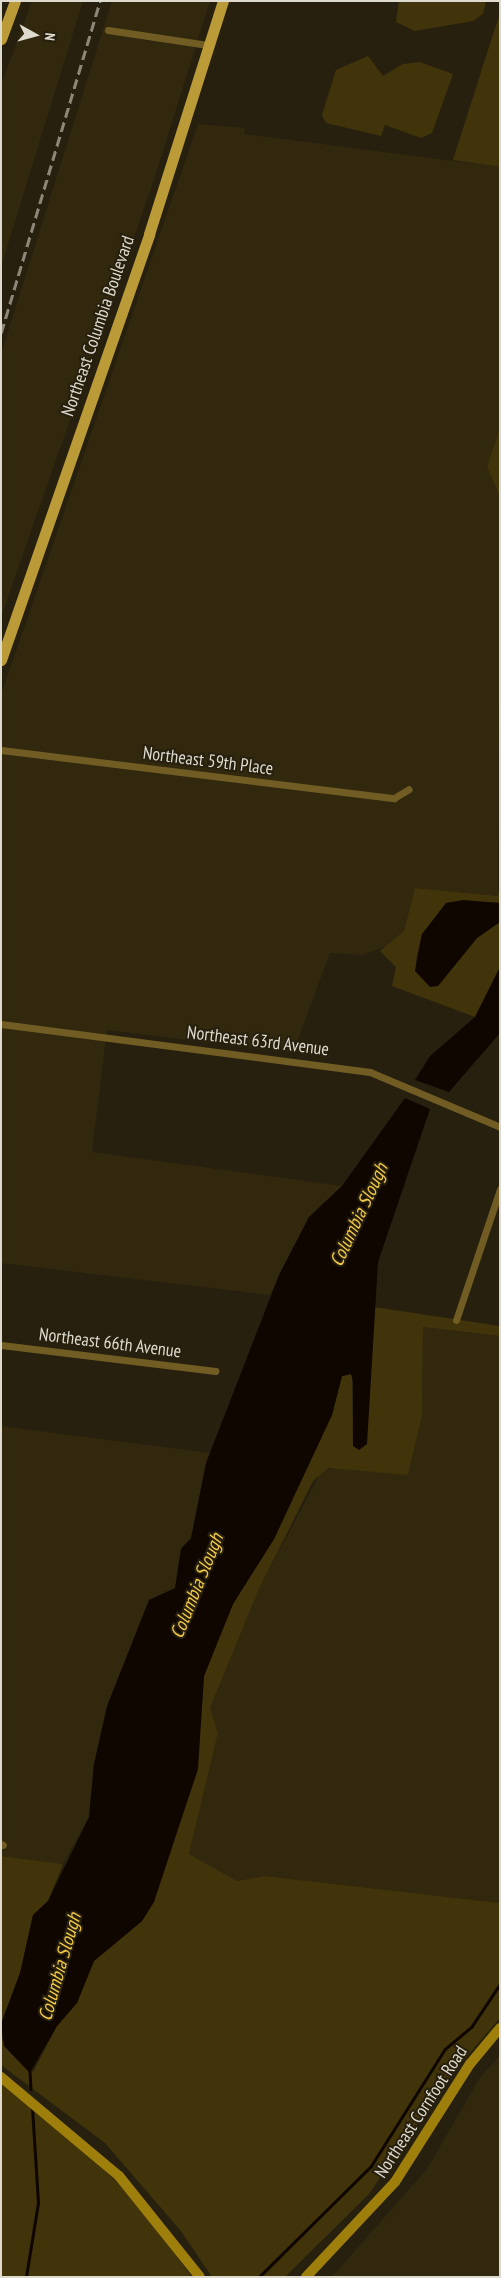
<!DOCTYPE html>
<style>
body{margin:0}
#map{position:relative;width:501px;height:2278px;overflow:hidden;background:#27200e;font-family:"PT Sans Narrow",sans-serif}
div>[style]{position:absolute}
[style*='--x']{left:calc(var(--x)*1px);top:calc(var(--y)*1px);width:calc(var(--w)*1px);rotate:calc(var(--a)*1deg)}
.built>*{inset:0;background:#31280e}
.green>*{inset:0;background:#41340a}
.water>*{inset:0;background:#0f0600}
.stream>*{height:2.5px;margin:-1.25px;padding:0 1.25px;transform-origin:1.25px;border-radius:1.25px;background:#0f0600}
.street>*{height:7px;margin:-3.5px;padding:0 3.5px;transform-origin:3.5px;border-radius:3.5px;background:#715d23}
.secondary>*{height:10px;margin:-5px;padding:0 5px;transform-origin:5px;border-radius:5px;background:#9f7f0c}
.primary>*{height:11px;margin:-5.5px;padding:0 5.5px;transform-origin:5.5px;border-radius:5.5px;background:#bb9b37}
.rail>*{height:2.5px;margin-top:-1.25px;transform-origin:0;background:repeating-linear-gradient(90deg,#8d8779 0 10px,transparent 0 15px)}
span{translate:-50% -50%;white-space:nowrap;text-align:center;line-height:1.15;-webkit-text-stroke:4px #27200e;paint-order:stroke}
.street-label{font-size:18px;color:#dedace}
.water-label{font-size:19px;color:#f3c948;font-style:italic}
.frame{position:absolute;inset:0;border:2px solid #dedace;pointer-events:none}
.north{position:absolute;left:10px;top:10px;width:50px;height:50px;-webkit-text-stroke:4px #27200e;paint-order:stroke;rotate:97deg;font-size:14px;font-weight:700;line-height:20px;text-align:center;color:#dedace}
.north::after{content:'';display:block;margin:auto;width:18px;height:22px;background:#dedace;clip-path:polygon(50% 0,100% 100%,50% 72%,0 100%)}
</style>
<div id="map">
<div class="built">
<i style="clip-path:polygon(32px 1px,83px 1px,1px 267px,1px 85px)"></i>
<i style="clip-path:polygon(112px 1px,210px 1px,152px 186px,1px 617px,1px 354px)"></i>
<i style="clip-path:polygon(198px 124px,245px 128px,244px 134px,500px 167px,500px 428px,487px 467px,500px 497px,498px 896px,415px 888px,404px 931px,395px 942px,363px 955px,330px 953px,293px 1053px,107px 1030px,92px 1152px,342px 1186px,309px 1217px,270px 1295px,1px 1263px,1px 695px)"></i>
<i style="clip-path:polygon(423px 1327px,500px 1336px,500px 1903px,265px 1876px,237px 1881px,189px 1854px,218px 1733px,210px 1708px,259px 1589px,322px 1470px,340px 1467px,408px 1475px,422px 1416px)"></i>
<i style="clip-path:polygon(1px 1426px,210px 1453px,191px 1538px,181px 1549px,175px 1589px,149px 1600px,94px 1764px,89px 1817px,63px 1864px,1px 1856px)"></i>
<i style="clip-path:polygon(500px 2055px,500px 2277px,332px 2277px,427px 2169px,479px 2079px)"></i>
</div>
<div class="green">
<i style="clip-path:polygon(399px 1px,486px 1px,483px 14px,473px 21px,415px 31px,396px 22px)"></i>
<i style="clip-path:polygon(500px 14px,500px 167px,453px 160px,496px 25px)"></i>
<i style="clip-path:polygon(368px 56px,383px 76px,403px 64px,420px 62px,453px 74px,432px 133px,421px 138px,385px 125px,381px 136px,326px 123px,322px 115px,336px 70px)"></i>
<i style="clip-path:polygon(500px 428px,500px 497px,487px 467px)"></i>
<i style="clip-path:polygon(500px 883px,500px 903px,485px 902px,422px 934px,417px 955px,415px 971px,438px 986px,477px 938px,500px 922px,500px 967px,475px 1017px,392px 986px,396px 967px,380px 951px,404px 931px,415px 888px,498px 896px)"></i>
<i style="clip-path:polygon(374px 1307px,500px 1326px,500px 1336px,423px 1327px,422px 1416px,408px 1475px,328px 1468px,313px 1481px,259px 1589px,210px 1708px,218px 1733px,189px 1854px,237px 1881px,265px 1876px,500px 1903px,500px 2018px,456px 2069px,369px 2194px,285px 2277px,212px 2277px,181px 2231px,105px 2143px,1px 2065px,1px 2038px,33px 2072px,57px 2026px,77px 2003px,94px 1961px,142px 1921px,154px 1902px,201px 1721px,204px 1676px,233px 1604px,274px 1539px,332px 1415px,342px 1376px,352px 1374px,353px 1446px)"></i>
<i style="clip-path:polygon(1px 1856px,63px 1864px,48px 1901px,33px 1915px,20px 1973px,1px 2024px)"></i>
<i style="clip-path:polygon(1px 2083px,78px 2145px,133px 2197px,192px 2277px,1px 2277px)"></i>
</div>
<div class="water">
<i style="clip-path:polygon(463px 900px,500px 903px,500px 922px,477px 938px,438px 986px,430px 987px,415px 971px,422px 934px,446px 903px)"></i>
<i style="clip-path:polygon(500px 967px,500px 1033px,449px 1092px,415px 1080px,430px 1056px,475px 1017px)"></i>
<i style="clip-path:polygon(405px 1098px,430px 1109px,378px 1262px,367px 1444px,359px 1450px,353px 1446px,353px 1381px,351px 1374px,342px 1376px,332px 1415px,274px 1539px,233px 1604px,204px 1676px,198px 1769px,154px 1902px,142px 1921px,94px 1961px,77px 2003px,57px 2026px,30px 2073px,4px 2046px,1px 2024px,20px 1973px,33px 1915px,48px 1901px,89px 1817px,94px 1764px,107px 1706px,149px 1600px,175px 1588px,181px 1549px,191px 1538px,206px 1463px,279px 1275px,309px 1217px,342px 1186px)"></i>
</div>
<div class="stream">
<i style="--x:30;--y:2071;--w:18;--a:87"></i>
<i style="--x:26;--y:2277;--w:75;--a:-80.8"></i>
<i style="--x:38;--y:2203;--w:96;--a:-93.6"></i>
<i style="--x:259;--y:2277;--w:158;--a:-44.7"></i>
<i style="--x:371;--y:2166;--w:138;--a:-57.7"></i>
<i style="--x:445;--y:2049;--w:35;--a:-40"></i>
<i style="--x:472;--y:2026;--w:50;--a:-56.3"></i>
</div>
<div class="street">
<i style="--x:108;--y:30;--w:101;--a:8.5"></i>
<i style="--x:1;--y:750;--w:396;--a:7"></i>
<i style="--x:394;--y:798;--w:17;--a:-31"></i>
<i style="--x:1;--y:1024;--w:372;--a:7.4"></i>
<i style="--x:370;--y:1072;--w:141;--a:22.9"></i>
<i style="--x:456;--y:1320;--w:138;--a:-71.4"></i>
<i style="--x:1;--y:1345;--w:216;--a:6.9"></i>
<i style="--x:1;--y:1844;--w:2;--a:27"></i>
</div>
<div class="secondary">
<i style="--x:1;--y:2077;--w:154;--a:40"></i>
<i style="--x:119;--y:2176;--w:129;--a:51.3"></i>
<i style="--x:306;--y:2277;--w:130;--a:-46.9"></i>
<i style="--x:395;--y:2182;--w:140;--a:-57.6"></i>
<i style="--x:470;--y:2064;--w:47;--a:-50.2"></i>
</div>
<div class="primary">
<i style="--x:1;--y:39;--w:40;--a:-69.8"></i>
<i style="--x:1;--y:660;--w:451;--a:-70.8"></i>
<i style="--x:149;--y:234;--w:244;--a:-72.4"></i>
</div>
<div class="rail">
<i style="--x:1;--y:333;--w:346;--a:-73.4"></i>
</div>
<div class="street-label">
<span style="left:98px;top:326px;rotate:-71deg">Northeast Columbia Boulevard</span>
<span style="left:208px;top:761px;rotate:7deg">Northeast 59th Place</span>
<span style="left:258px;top:1041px;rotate:7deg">Northeast 63rd Avenue</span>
<span style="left:110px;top:1343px;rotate:7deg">Northeast 66th Avenue</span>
<span style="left:421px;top:2112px;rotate:-57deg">Northeast Cornfoot Road</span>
</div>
<div class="water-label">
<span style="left:359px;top:1215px;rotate:-65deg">Columbia Slough</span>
<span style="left:197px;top:1586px;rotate:-68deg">Columbia Slough</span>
<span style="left:60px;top:1967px;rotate:-74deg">Columbia Slough</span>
</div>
<div class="frame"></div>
<div class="north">N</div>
</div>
